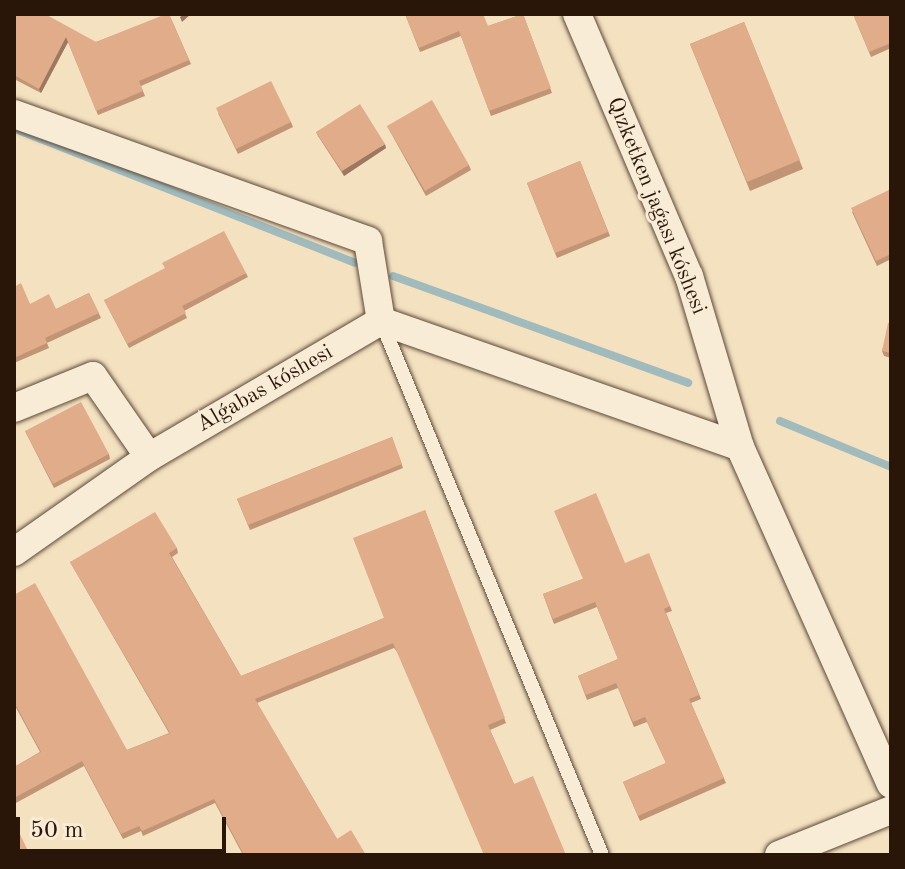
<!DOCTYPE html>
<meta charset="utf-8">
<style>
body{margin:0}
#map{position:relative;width:905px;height:869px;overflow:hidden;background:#f4e1c0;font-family:"Old Standard TT",serif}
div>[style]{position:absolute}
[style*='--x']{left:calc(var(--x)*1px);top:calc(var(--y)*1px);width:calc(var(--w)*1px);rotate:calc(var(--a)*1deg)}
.stream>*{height:8px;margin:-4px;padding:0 4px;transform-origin:4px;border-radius:4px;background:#a1bbbd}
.roads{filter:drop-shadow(0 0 2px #5c4937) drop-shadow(0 0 2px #5c4937)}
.service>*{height:14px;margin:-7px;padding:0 7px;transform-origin:7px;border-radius:7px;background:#f8ecd6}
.minor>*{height:28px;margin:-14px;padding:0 14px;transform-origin:14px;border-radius:14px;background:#f8ecd6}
.wall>*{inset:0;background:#c19476}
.shaded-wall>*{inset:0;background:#9d7860}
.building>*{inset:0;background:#e0ac89}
span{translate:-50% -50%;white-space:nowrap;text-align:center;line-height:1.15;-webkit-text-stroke:6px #f8ecd6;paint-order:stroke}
.street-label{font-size:22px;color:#2a1609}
.frame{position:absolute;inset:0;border:16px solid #2a1609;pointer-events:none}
.scale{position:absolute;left:16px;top:817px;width:210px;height:36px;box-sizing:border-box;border:4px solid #2a1609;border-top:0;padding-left:10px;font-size:24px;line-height:28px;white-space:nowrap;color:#2a1609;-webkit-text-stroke:6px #f8ecd6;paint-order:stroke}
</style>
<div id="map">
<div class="stream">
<i style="--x:18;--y:130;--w:362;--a:21.5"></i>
<i style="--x:393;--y:276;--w:314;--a:19.9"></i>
<i style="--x:780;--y:421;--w:120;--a:22.5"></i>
</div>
<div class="roads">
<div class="service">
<i style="--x:381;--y:321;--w:578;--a:67.52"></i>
</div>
<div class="minor">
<i style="--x:577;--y:14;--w:285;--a:66.9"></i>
<i style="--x:689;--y:276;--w:178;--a:73.4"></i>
<i style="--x:740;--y:447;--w:369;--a:65.9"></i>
<i style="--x:14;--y:114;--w:376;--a:19.7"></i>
<i style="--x:368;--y:241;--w:81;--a:80.8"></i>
<i style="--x:381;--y:321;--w:380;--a:19.3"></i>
<i style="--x:14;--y:408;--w:85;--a:-22.1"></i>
<i style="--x:93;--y:376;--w:98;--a:55.3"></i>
<i style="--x:14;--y:552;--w:165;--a:-35.1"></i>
<i style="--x:149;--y:457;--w:269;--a:-30.4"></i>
<i style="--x:779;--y:855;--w:121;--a:-21.9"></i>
</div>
</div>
<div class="wall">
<i style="clip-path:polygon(14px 14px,96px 42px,169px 14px,191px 64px,141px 86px,145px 96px,98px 115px,68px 42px,41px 93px,14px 79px)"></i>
<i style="clip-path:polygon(405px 14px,488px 26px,523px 14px,552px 93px,491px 116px,461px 36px,420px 52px)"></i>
<i style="clip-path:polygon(853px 14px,891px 14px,891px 48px,871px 57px)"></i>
<i style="clip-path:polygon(744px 22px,803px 169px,750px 191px,690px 44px)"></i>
<i style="clip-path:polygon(218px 113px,291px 122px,293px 127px,238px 154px)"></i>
<i style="clip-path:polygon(387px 126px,469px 165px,471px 170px,426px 196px)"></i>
<i style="clip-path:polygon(316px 132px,386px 148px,344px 176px,318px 136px)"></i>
<i style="clip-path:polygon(580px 161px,610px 236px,557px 258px,527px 183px)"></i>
<i style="clip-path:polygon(891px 189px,891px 259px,877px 266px,852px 212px)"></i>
<i style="clip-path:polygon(246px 273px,248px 277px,184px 311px,187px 318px,129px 348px,104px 300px)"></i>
<i style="clip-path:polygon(14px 287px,30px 304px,56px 309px,89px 293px,101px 318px,47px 343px,49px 348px,14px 363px)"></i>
<i style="clip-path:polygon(891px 323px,891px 358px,884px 356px,882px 351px)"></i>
<i style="clip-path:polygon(25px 431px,109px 454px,110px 459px,54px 488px)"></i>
<i style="clip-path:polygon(392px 437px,403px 468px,250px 530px,237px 499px)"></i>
<i style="clip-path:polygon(425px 510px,506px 723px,490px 730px,514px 784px,566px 855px,394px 648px,257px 703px,337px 839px,366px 855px,243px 855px,215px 803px,143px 836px,141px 831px,123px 839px,84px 766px,14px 804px,14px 767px,40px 752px,14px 704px,14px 595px,127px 750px,169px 733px,70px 562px,177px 548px,178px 553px,172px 557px,241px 676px,384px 618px)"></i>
<i style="clip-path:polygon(625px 563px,670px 606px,672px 611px,666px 613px,701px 699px,691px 703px,726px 783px,640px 821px,623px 782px,666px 763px,647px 722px,634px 727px,618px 688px,587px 700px,578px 676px,618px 659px,597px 607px,554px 624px,543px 594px)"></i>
</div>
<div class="shaded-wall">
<i style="clip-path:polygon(184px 14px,191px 14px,182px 22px,180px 17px)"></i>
<i style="clip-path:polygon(66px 37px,68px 42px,41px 93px,39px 89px)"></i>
<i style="clip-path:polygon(385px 144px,386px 148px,344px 176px,342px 171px)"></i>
</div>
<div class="building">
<i style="clip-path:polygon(14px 14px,45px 14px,96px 42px,166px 14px,169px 14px,189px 60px,139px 81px,143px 91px,96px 111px,66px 37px,39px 89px,14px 75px)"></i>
<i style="clip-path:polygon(405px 14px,483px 14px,488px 26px,523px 14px,551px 88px,489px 111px,459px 31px,419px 48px)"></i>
<i style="clip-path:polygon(853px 14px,891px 14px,891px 43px,869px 52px)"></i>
<i style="clip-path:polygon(744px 22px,800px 160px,747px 182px,690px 44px)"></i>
<i style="clip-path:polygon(271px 81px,291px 122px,236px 149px,216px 108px)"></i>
<i style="clip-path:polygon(432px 100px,469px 165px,425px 191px,387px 126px)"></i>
<i style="clip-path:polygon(360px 104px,385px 144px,342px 171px,316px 132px)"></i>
<i style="clip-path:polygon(580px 161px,608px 232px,555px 253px,527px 183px)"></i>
<i style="clip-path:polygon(891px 189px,891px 254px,876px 261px,851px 208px)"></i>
<i style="clip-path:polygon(224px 231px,246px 273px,182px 306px,186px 313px,127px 344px,104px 300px,165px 268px,162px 263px)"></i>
<i style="clip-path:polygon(21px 283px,30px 304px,49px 294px,56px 309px,89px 293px,99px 313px,45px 338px,47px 343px,14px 358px,14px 287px)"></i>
<i style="clip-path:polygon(888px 323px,891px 323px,891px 353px,882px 351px)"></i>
<i style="clip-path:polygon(81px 402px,109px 454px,53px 484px,25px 431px)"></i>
<i style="clip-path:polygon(392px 437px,402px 464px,248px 525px,237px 499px)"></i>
<i style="clip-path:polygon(596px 493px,625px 563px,649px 553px,670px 606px,664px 609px,699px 695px,689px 699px,724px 778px,638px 816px,623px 782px,666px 763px,645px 717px,633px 722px,616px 683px,586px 695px,578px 676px,618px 659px,595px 602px,553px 619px,543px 594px,583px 579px,554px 511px)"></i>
<i style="clip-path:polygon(425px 510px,505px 718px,488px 725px,514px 784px,533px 776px,566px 855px,484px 855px,393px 643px,255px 699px,337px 839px,351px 830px,366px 855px,244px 855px,214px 799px,142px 831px,139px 826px,121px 834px,82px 761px,14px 798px,14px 767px,41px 752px,14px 702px,14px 595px,35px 583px,127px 750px,170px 733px,70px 562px,155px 512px,177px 548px,169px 553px,241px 676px,384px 618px,353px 538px)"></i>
<i style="clip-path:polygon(14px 822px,30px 855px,16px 855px,14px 854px)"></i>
</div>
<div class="street-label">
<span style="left:656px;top:206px;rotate:68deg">Qızketken jaǵası kóshesi</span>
<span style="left:265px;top:389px;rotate:-30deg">Alǵabas kóshesi</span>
</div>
<div class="frame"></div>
<div class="scale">50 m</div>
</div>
